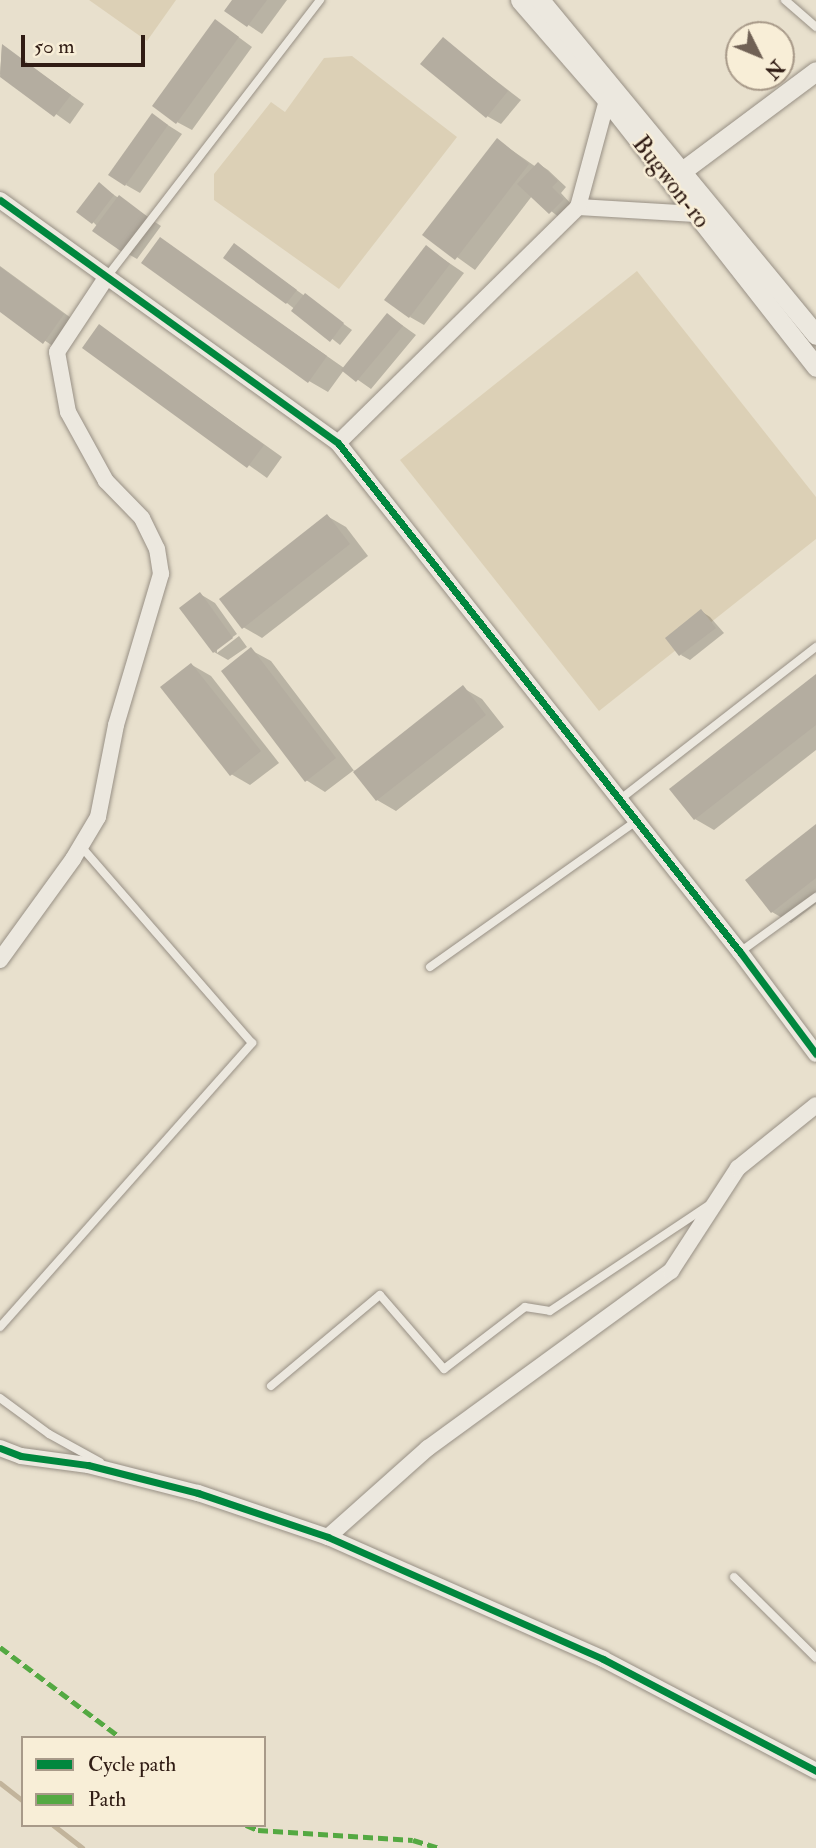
<!DOCTYPE html>
<style>
body{margin:0}
#map{position:relative;width:816px;height:1848px;overflow:hidden;background:#e8e0cd;font-family:"IM FELL Double Pica",serif}
div>[style]{position:absolute}
[style*='--x']{left:calc(var(--x)*1px);top:calc(var(--y)*1px);width:calc(var(--w)*1px);rotate:calc(var(--a)*1deg)}
.green>*{inset:0;background:#dcd0b6}
.shadow>*{inset:0;background:#0003}
.stream>*{height:5px;margin:-2.5px;padding:0 2.5px;transform-origin:2.5px;border-radius:2.5px;background:#c2b49b}
.building>*{inset:0;background:#b4ada0}
.roads{filter:drop-shadow(0 0 2px #989085) drop-shadow(0 0 2px #989085)}
.service>*{height:8px;margin:-4px;padding:0 4px;transform-origin:4px;border-radius:4px;background:#ece8df}
.minor>*{height:16px;margin:-8px;padding:0 8px;transform-origin:8px;border-radius:8px;background:#ece8df}
.tertiary>*{height:19px;margin:-9.5px;padding:0 9.5px;transform-origin:9.5px;border-radius:9.5px;background:#ece8df}
.quiet>*{height:5px;margin-top:-2.5px;transform-origin:0;background:repeating-linear-gradient(90deg,#54a942 0 10px,transparent 0 15px)}
.cycleway>*{height:7px;margin:-3.5px;padding:0 3.5px;transform-origin:3.5px;border-radius:3.5px;background:#00873e}
span{translate:-50% -50%;white-space:nowrap;text-align:center;line-height:1.15;-webkit-text-stroke:5px #f8eed7;paint-order:stroke}
.street-label{font-size:24px;color:#301c14}
.legend{position:absolute;left:21px;top:1736px;width:245px;height:91px;box-sizing:border-box;background:#f8eed7;border:2px solid #a89a89;margin:0;padding:9px 12px;list-style:none;font-size:21px;color:#301c14}
.legend li{display:flex;align-items:center;gap:14px;height:35px}
.legend b{width:35px;border:2px solid #a89a89}
.north{position:absolute;left:725px;top:21px;width:70px;height:70px;box-sizing:border-box;background:#f8eed7;border:2px solid #a89a89;border-radius:50%;rotate:133deg;font-size:19px;font-weight:700;line-height:28px;text-align:center;color:#301c14}
.north::after{content:'';display:block;margin:auto;width:24px;height:32px;background:#706155;clip-path:polygon(50% 0,100% 100%,50% 72%,0 100%)}
.scale{position:absolute;left:21px;top:35px;width:124px;height:32px;box-sizing:border-box;border:4px solid #301c14;border-top:0;padding-left:9px;font-size:21px;line-height:24px;white-space:nowrap;color:#301c14;-webkit-text-stroke:5px #f8eed7;paint-order:stroke}
</style>
<div id="map">
<div class="green">
<i style="clip-path:polygon(89px 0,176px 0,147px 41px)"></i>
<i style="clip-path:polygon(352px 56px,457px 137px,339px 289px,214px 200px,214px 174px,271px 102px,285px 112px,324px 58px)"></i>
<i style="clip-path:polygon(637px 271px,816px 497px,816px 539px,599px 711px,400px 460px)"></i>
</div>
<div class="shadow">
<i style="clip-path:polygon(235px 0,287px 0,262px 34px,227px 11px)"></i>
<i style="clip-path:polygon(229px 30px,252px 47px,192px 130px,177px 122px)"></i>
<i style="clip-path:polygon(443px 40px,521px 100px,501px 124px,487px 116px)"></i>
<i style="clip-path:polygon(2px 46px,84px 104px,70px 124px,0 74px)"></i>
<i style="clip-path:polygon(152px 115px,182px 134px,140px 193px,126px 185px)"></i>
<i style="clip-path:polygon(497px 140px,536px 167px,539px 164px,548px 170px,566px 187px,561px 193px,572px 205px,560px 218px,532px 196px,475px 270px,425px 234px)"></i>
<i style="clip-path:polygon(99px 185px,161px 226px,137px 259px,123px 251px,93px 222px)"></i>
<i style="clip-path:polygon(160px 239px,344px 368px,388px 315px,416px 335px,371px 389px,344px 370px,328px 392px,309px 381px)"></i>
<i style="clip-path:polygon(234px 245px,352px 330px,340px 345px,287px 303px)"></i>
<i style="clip-path:polygon(427px 248px,464px 273px,424px 325px,410px 317px)"></i>
<i style="clip-path:polygon(0 266px,82px 326px,63px 353px,0 310px)"></i>
<i style="clip-path:polygon(99px 327px,282px 457px,267px 478px,84px 347px)"></i>
<i style="clip-path:polygon(327px 516px,346px 527px,368px 556px,262px 638px,243px 627px)"></i>
<i style="clip-path:polygon(200px 594px,215px 603px,237px 634px,217px 648px,217px 653px,239px 636px,247px 647px,228px 660px,214px 652px)"></i>
<i style="clip-path:polygon(701px 611px,710px 617px,724px 633px,690px 660px,681px 655px)"></i>
<i style="clip-path:polygon(251px 650px,271px 661px,355px 772px,463px 688px,482px 699px,504px 727px,396px 811px,377px 800px,354px 770px,325px 792px,306px 780px)"></i>
<i style="clip-path:polygon(192px 665px,211px 676px,279px 763px,250px 785px,231px 774px)"></i>
<i style="clip-path:polygon(816px 676px,816px 750px,714px 830px,695px 819px)"></i>
<i style="clip-path:polygon(816px 826px,816px 904px,791px 923px,772px 912px,747px 880px)"></i>
</div>
<div class="stream">
<i style="--x:0;--y:1783;--w:29;--a:38"></i>
<i style="--x:53;--y:1825;--w:37;--a:38"></i>
</div>
<div class="building">
<i style="clip-path:polygon(232px 0,267px 0,247px 27px,224px 11px)"></i>
<i style="clip-path:polygon(215px 19px,239px 37px,176px 124px,152px 106px)"></i>
<i style="clip-path:polygon(443px 37px,508px 91px,486px 118px,420px 64px)"></i>
<i style="clip-path:polygon(2px 44px,71px 95px,54px 117px,0 77px)"></i>
<i style="clip-path:polygon(152px 113px,168px 125px,125px 186px,108px 175px)"></i>
<i style="clip-path:polygon(497px 138px,529px 164px,455px 260px,422px 235px)"></i>
<i style="clip-path:polygon(538px 162px,558px 181px,552px 187px,564px 199px,549px 214px,517px 184px)"></i>
<i style="clip-path:polygon(99px 182px,114px 195px,92px 224px,76px 212px)"></i>
<i style="clip-path:polygon(119px 195px,148px 217px,122px 252px,92px 231px)"></i>
<i style="clip-path:polygon(160px 237px,327px 356px,308px 383px,141px 263px)"></i>
<i style="clip-path:polygon(234px 243px,297px 290px,286px 304px,223px 258px)"></i>
<i style="clip-path:polygon(426px 245px,450px 264px,409px 318px,384px 300px)"></i>
<i style="clip-path:polygon(0 267px,64px 314px,43px 344px,0 312px)"></i>
<i style="clip-path:polygon(305px 293px,344px 323px,330px 342px,291px 311px)"></i>
<i style="clip-path:polygon(387px 313px,403px 326px,356px 382px,341px 370px)"></i>
<i style="clip-path:polygon(99px 324px,264px 445px,247px 468px,82px 348px)"></i>
<i style="clip-path:polygon(327px 514px,350px 544px,242px 629px,219px 599px)"></i>
<i style="clip-path:polygon(200px 592px,233px 638px,213px 653px,179px 608px)"></i>
<i style="clip-path:polygon(701px 609px,716px 628px,679px 656px,665px 638px)"></i>
<i style="clip-path:polygon(251px 647px,336px 758px,305px 782px,221px 671px)"></i>
<i style="clip-path:polygon(191px 663px,261px 751px,230px 776px,160px 687px)"></i>
<i style="clip-path:polygon(816px 674px,816px 725px,694px 820px,669px 789px)"></i>
<i style="clip-path:polygon(463px 685px,486px 715px,376px 801px,353px 772px)"></i>
<i style="clip-path:polygon(816px 824px,816px 878px,771px 913px,745px 880px)"></i>
</div>
<div class="roads">
<div class="service">
<i style="--x:785;--y:0;--w:41;--a:41.1"></i>
<i style="--x:106;--y:278;--w:351;--a:-52.4"></i>
<i style="--x:618;--y:801;--w:251;--a:-37.9"></i>
<i style="--x:740;--y:952;--w:94;--a:-35.9"></i>
<i style="--x:430;--y:967;--w:251;--a:-35.3"></i>
<i style="--x:0;--y:1327;--w:380;--a:-48.4"></i>
<i style="--x:252;--y:1043;--w:261;--a:-131"></i>
<i style="--x:271;--y:1386;--w:142;--a:-39.9"></i>
<i style="--x:380;--y:1295;--w:98;--a:49.1"></i>
<i style="--x:444;--y:1369;--w:102;--a:-37.4"></i>
<i style="--x:525;--y:1307;--w:25;--a:9"></i>
<i style="--x:550;--y:1311;--w:191;--a:-33.7"></i>
<i style="--x:0;--y:1398;--w:61;--a:36.3"></i>
<i style="--x:49;--y:1434;--w:58;--a:28.8"></i>
<i style="--x:734;--y:1577;--w:115;--a:44.6"></i>
</div>
<div class="minor">
<i style="--x:0;--y:200;--w:416;--a:35.7"></i>
<i style="--x:338;--y:443;--w:649;--a:51.7"></i>
<i style="--x:740;--y:952;--w:127;--a:53.3"></i>
<i style="--x:578;--y:207;--w:118;--a:3.4"></i>
<i style="--x:338;--y:443;--w:337;--a:-44.5"></i>
<i style="--x:578;--y:207;--w:111;--a:-74.8"></i>
<i style="--x:0;--y:960;--w:125;--a:-54.1"></i>
<i style="--x:73;--y:859;--w:49;--a:-59.2"></i>
<i style="--x:98;--y:817;--w:94;--a:-78.9"></i>
<i style="--x:116;--y:725;--w:158;--a:-73.4"></i>
<i style="--x:161;--y:574;--w:25;--a:-99"></i>
<i style="--x:157;--y:549;--w:34;--a:-116"></i>
<i style="--x:142;--y:518;--w:52;--a:-134.2"></i>
<i style="--x:106;--y:481;--w:79;--a:-118.8"></i>
<i style="--x:68;--y:412;--w:61;--a:-100.4"></i>
<i style="--x:57;--y:352;--w:89;--a:-56.5"></i>
<i style="--x:0;--y:1448;--w:22;--a:21"></i>
<i style="--x:21;--y:1456;--w:68;--a:7.7"></i>
<i style="--x:88;--y:1465;--w:114;--a:14.3"></i>
<i style="--x:198;--y:1493;--w:137;--a:18.7"></i>
<i style="--x:328;--y:1537;--w:301;--a:23.9"></i>
<i style="--x:603;--y:1659;--w:241;--a:27.7"></i>
<i style="--x:328;--y:1537;--w:134;--a:-41.7"></i>
<i style="--x:428;--y:1448;--w:301;--a:-36.1"></i>
<i style="--x:671;--y:1271;--w:123;--a:-57"></i>
<i style="--x:738;--y:1168;--w:100;--a:-38.9"></i>
</div>
<div class="tertiary">
<i style="--x:520;--y:0;--w:133;--a:49"></i>
<i style="--x:607;--y:100;--w:339;--a:51.9"></i>
<i style="--x:540;--y:0;--w:434;--a:50.5"></i>
<i style="--x:674;--y:177;--w:177;--a:-36.7"></i>
</div>
</div>
<div class="quiet">
<i style="--x:0;--y:1647;--w:151;--a:36.9"></i>
<i style="--x:246;--y:1825;--w:13;--a:23"></i>
<i style="--x:258;--y:1830;--w:155;--a:3.7"></i>
<i style="--x:413;--y:1840;--w:28;--a:17"></i>
</div>
<div class="cycleway">
<i style="--x:0;--y:200;--w:416;--a:35.7"></i>
<i style="--x:338;--y:443;--w:649;--a:51.7"></i>
<i style="--x:740;--y:952;--w:127;--a:53.3"></i>
<i style="--x:0;--y:1448;--w:22;--a:21"></i>
<i style="--x:21;--y:1456;--w:68;--a:7.7"></i>
<i style="--x:88;--y:1465;--w:114;--a:14.3"></i>
<i style="--x:198;--y:1493;--w:137;--a:18.7"></i>
<i style="--x:328;--y:1537;--w:301;--a:23.9"></i>
<i style="--x:603;--y:1659;--w:241;--a:27.7"></i>
</div>
<div class="street-label">
<span style="left:671px;top:182px;rotate:52deg">Bugwon-ro</span>
</div>
<ul class="legend">
<li><b style="height:9px;background:#00873e"></b>Cycle path</li>
<li><b style="height:9px;background:#54a942"></b>Path</li>
</ul>
<div class="north">N</div>
<div class="scale">50 m</div>
</div>
